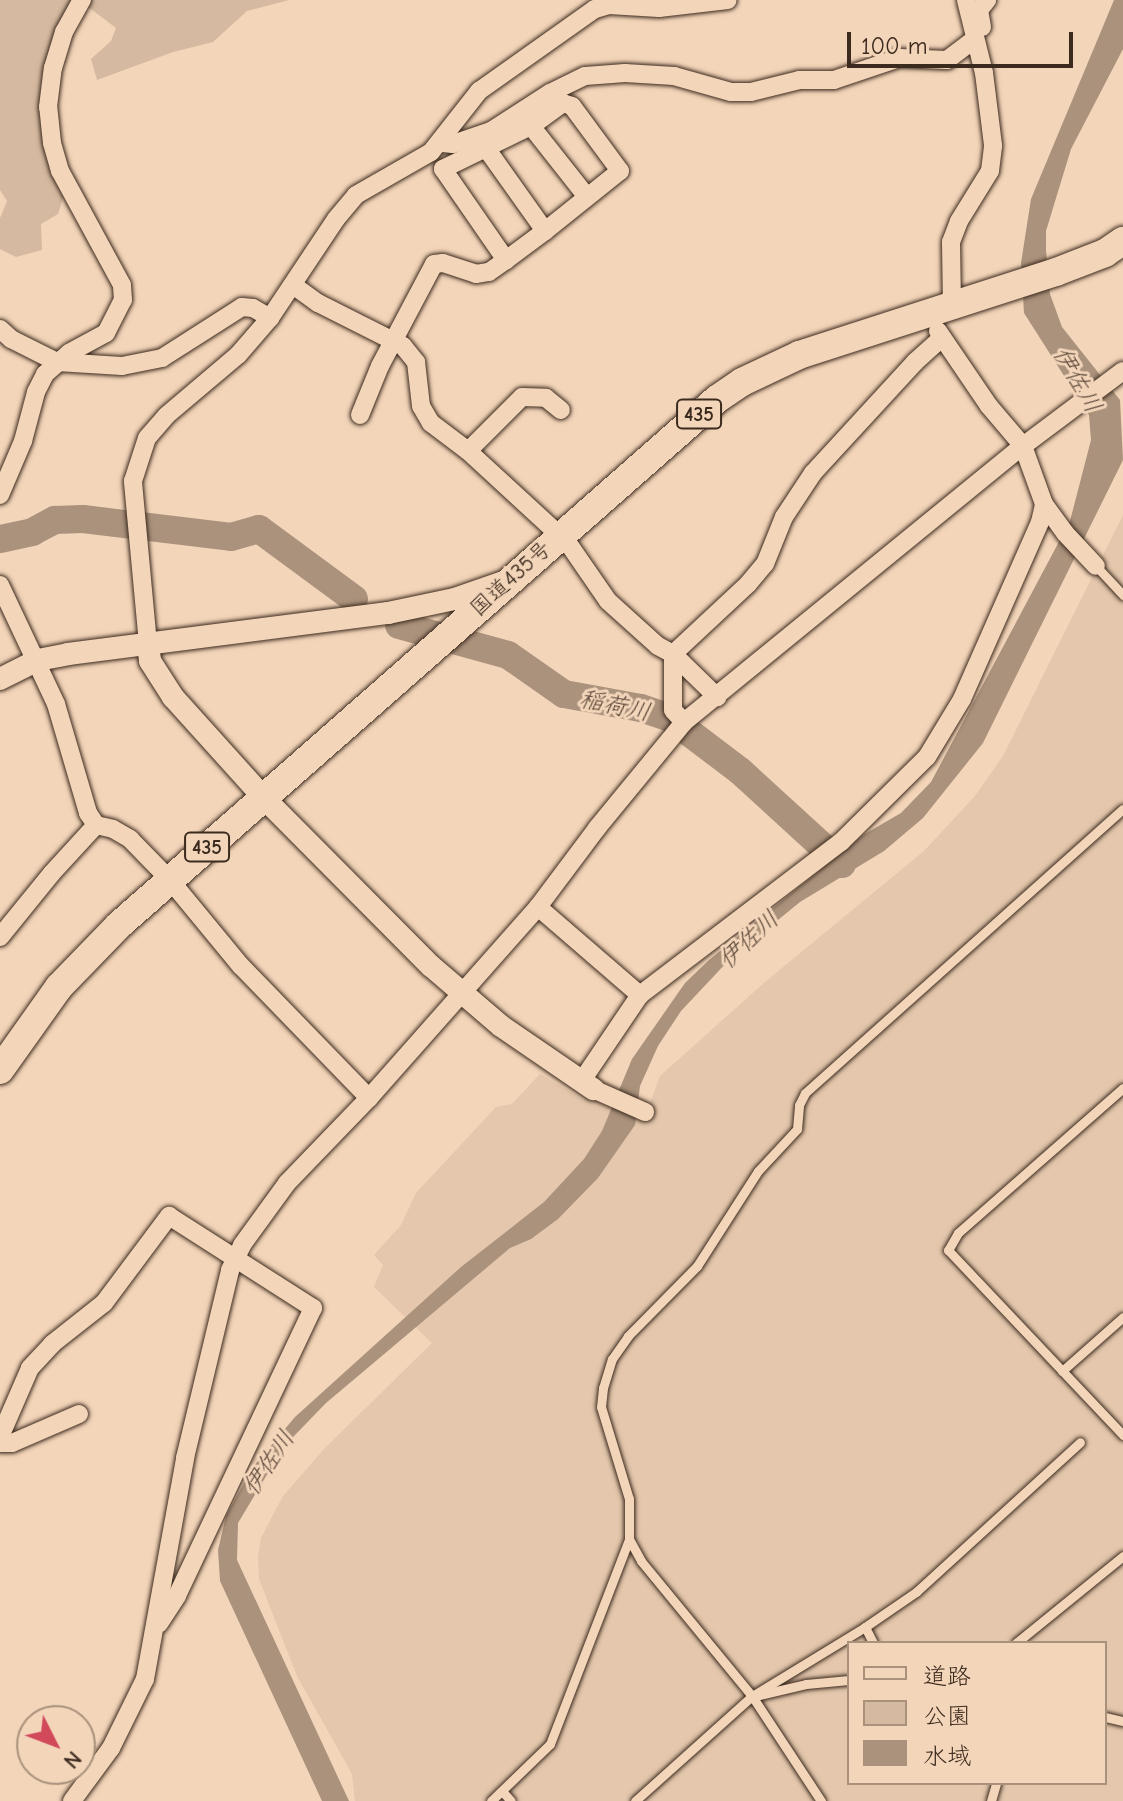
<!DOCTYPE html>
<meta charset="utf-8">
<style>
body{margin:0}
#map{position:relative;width:1123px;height:1801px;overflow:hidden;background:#f3d5b9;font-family:"Comic Neue","Klee One",sans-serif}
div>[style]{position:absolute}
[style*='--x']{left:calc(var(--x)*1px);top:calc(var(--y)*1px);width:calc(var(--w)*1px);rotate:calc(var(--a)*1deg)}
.built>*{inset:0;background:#e4c7ac}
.green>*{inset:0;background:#d5b9a0}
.water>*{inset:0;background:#aa927c}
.river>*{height:28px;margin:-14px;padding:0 14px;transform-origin:14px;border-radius:14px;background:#aa927c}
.roads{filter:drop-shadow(0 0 2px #3b2a1e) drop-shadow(0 0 2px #3b2a1e)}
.service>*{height:9px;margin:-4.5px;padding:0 4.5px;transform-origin:4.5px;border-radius:4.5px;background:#f3d5b9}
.minor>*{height:18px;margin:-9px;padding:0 9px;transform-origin:9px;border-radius:9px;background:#f3d5b9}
.tertiary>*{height:22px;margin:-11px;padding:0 11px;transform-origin:11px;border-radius:11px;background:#f3d5b9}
.trunk>*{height:28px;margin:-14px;padding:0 14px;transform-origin:14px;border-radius:14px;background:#f3d5b9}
span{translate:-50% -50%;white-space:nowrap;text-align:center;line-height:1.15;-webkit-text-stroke:6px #f3d5b9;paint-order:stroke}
.shield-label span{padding:2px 6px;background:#f3d5b9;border:2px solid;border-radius:6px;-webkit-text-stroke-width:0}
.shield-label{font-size:20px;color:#3b2a1e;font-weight:700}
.street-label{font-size:22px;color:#3b2a1e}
.water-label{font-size:24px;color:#574436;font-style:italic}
.legend{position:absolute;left:847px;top:1641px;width:260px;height:144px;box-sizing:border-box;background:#f3d5b9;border:2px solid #a9917b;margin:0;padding:10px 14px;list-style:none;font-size:24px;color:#3b2a1e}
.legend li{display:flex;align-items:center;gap:16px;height:40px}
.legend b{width:40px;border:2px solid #a9917b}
.north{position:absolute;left:16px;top:1705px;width:80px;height:80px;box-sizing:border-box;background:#f3d5b9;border:2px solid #a9917b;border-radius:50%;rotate:132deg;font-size:22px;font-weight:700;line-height:32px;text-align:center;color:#3b2a1e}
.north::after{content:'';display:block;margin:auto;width:28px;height:36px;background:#d1495b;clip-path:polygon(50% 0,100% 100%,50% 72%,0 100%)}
.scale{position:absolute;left:847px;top:32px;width:226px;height:36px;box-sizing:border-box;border:4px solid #3b2a1e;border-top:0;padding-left:10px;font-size:24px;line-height:28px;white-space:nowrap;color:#3b2a1e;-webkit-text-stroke:6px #f3d5b9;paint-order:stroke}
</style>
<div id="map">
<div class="built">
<i style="clip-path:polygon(evenodd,1123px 515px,1123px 1801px,355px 1801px,352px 1774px,297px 1676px,259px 1579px,258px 1557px,261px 1538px,283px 1496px,325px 1448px,432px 1343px,374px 1287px,383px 1265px,374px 1255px,401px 1225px,416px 1193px,496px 1107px,512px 1104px,540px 1074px,584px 1100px,595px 1076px,650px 1103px,660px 1076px,765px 982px,924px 851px,975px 796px,1003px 756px,1123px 515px,849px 1643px,1105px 1643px,1105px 1783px,849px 1783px,849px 1643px)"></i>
</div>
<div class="green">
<i style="clip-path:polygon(0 0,77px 0,45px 93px,64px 195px,58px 214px,41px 224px,42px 250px,16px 257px,0 249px,0 218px,7px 201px,0 190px)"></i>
<i style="clip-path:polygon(79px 0,289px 0,247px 11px,213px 42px,173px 52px,97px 80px,91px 59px,111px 41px,116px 28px)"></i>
</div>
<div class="water">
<i style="clip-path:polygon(1114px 0,1123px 0,1123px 49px,1071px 149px,1046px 231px,1046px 250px,1050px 294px,1062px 327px,1120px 400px,1123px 460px,983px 743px,923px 818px,884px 851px,800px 902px,729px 960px,681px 1011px,658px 1046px,640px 1086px,635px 1125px,598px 1178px,558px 1219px,531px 1239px,510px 1248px,326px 1403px,294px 1436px,271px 1468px,238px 1523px,237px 1560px,349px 1801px,322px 1801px,220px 1581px,218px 1550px,226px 1516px,252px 1468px,295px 1417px,461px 1267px,544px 1202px,584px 1159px,602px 1131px,632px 1059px,685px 983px,709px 960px,863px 835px,901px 813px,931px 782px,1070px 521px,1091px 440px,1089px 415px,1024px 313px,1021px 263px,1031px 199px)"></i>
</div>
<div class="river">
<i style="--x:0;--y:539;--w:33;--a:-12"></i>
<i style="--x:32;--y:532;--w:26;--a:-28"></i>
<i style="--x:55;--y:520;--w:28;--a:-2"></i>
<i style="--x:83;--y:519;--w:149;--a:6.9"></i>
<i style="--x:231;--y:537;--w:29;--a:-16"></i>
<i style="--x:259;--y:529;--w:118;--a:36.4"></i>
<i style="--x:399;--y:625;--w:113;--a:15.4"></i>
<i style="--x:508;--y:655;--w:68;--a:34.9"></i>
<i style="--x:564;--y:694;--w:78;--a:10.3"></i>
<i style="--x:641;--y:708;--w:31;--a:19"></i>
<i style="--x:670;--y:718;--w:88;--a:37.1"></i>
<i style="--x:740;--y:771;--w:138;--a:42.4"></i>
</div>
<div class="roads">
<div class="service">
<i style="--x:1096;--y:566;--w:40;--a:47"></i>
<i style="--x:1123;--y:1088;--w:220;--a:138.7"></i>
<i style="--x:958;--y:1233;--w:20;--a:120"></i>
<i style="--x:948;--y:1250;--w:255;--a:46.6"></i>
<i style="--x:1062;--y:1371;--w:81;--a:-41.5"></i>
<i style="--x:629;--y:1539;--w:40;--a:-90"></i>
<i style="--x:629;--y:1499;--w:96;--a:-106.9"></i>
<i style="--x:601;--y:1407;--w:19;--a:-84"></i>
<i style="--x:603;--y:1388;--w:30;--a:-73"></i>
<i style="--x:612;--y:1359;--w:28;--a:-55"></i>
<i style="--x:628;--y:1336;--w:98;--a:-45.4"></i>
<i style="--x:697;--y:1266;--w:113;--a:-57.3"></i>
<i style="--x:758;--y:1171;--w:57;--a:-47.1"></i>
<i style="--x:797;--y:1129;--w:24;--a:-85"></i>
<i style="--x:799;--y:1105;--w:13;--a:-63"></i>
<i style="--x:805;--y:1093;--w:426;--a:-41.8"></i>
<i style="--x:865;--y:1627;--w:62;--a:-34.5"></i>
<i style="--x:916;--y:1592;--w:222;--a:-42.4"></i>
<i style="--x:1016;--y:1643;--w:138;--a:-39.1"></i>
<i style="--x:759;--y:1695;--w:48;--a:-13.2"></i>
<i style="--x:806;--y:1684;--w:43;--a:-5.3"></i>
<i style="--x:1105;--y:1717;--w:18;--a:13"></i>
<i style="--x:502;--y:1791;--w:13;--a:48"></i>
<i style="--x:491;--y:1801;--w:82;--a:-44"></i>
<i style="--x:550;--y:1744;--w:220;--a:-68.9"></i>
<i style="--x:629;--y:1539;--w:25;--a:61"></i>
<i style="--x:641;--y:1561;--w:175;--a:50.6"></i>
<i style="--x:752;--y:1696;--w:126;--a:56.7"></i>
<i style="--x:635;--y:1801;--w:157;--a:-41.9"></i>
<i style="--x:752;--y:1696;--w:132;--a:-31.4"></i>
<i style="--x:865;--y:1627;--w:18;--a:63"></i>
<i style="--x:991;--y:1801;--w:19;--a:-74"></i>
</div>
<div class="minor">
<i style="--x:982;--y:27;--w:17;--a:-100"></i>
<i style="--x:979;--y:10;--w:13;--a:-51"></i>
<i style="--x:531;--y:126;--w:90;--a:51.7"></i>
<i style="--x:442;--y:143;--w:11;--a:5"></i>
<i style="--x:453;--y:144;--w:40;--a:-18.9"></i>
<i style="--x:491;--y:131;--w:70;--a:-32.8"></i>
<i style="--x:550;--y:93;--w:39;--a:-26"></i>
<i style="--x:585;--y:76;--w:40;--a:-4.3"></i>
<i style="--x:625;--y:73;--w:49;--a:3.5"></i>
<i style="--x:674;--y:76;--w:59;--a:15.7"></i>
<i style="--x:731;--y:92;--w:20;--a:0"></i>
<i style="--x:751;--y:92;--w:49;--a:-14"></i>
<i style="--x:799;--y:80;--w:35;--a:0"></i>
<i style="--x:834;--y:80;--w:69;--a:-18.7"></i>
<i style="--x:899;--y:58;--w:48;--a:2.4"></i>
<i style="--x:947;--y:60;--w:34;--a:-37"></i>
<i style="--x:486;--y:148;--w:102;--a:54.6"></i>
<i style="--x:293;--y:285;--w:31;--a:36"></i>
<i style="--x:318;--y:303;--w:95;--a:26.8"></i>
<i style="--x:403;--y:346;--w:21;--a:51"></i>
<i style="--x:416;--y:362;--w:44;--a:83.5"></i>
<i style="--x:421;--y:406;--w:20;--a:60"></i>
<i style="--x:431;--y:423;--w:46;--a:37.1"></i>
<i style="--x:468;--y:451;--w:136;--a:42.6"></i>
<i style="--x:568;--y:543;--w:70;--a:55.4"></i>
<i style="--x:608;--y:601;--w:67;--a:42"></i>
<i style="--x:658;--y:646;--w:17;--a:28"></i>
<i style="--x:673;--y:654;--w:62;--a:44.3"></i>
<i style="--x:952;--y:306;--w:64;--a:-90.9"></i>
<i style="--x:951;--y:242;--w:22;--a:-69"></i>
<i style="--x:959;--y:221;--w:59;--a:-58.2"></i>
<i style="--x:990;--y:171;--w:26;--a:-83"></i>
<i style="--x:993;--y:145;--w:73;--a:-97.1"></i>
<i style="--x:984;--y:73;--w:75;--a:-103.9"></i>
<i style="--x:0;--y:329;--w:15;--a:42"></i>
<i style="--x:11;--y:339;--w:51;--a:26.6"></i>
<i style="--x:57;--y:362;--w:65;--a:3.5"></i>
<i style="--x:122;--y:366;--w:41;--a:-11.3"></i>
<i style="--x:162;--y:358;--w:95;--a:-32.5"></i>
<i style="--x:242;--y:307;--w:11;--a:5"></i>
<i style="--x:253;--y:308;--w:20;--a:30"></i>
<i style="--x:938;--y:331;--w:91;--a:55.8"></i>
<i style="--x:989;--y:406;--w:52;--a:49.6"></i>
<i style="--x:1023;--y:446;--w:62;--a:70.1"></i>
<i style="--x:1044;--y:504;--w:36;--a:54"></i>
<i style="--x:1065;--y:533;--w:45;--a:46.8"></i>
<i style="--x:360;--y:415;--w:53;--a:-67.8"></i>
<i style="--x:380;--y:366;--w:115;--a:-62.1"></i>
<i style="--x:434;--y:264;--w:9;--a:-6"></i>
<i style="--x:443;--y:263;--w:35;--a:18"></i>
<i style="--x:476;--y:274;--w:13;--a:-9"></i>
<i style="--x:489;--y:272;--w:21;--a:-35"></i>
<i style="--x:506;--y:260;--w:49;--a:-36.6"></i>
<i style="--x:545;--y:231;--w:96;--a:-38.7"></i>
<i style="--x:620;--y:171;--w:81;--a:-126.4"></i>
<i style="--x:572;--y:106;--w:9;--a:-162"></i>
<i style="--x:563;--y:103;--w:39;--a:144"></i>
<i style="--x:531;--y:126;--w:98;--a:154"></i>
<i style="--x:443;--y:169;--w:111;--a:55.3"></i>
<i style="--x:468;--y:451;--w:76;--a:-45"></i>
<i style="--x:522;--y:397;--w:24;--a:2"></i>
<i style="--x:546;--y:398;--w:19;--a:39"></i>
<i style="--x:0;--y:495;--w:59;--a:-66.9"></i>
<i style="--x:23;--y:441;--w:51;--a:-75.1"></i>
<i style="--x:36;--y:392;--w:20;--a:-63"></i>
<i style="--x:45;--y:374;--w:32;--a:-41"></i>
<i style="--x:69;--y:353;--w:42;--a:-28.4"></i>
<i style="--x:106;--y:333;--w:37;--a:-63"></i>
<i style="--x:123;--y:300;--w:15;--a:-94"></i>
<i style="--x:122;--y:285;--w:130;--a:-118.5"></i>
<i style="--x:60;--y:171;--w:29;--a:-106"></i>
<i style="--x:52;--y:143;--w:36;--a:-96"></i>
<i style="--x:48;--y:107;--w:39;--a:-83"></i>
<i style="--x:53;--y:68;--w:38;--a:-73"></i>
<i style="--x:64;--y:32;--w:37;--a:-61"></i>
<i style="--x:0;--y:585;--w:132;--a:64.8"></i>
<i style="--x:56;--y:704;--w:114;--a:73.6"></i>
<i style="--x:88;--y:813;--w:14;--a:56"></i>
<i style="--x:148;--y:644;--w:164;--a:-95.3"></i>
<i style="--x:133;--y:481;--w:45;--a:-72"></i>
<i style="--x:147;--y:438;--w:30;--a:-49"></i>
<i style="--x:167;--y:415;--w:93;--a:-40.2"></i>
<i style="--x:238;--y:355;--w:49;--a:-49.1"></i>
<i style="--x:270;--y:318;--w:119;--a:-56.3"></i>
<i style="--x:336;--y:219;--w:31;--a:-50"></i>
<i style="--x:356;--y:195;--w:86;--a:-29.8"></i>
<i style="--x:431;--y:152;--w:78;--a:-51.8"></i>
<i style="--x:479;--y:91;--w:142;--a:-35.3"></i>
<i style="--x:595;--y:9;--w:15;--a:-16"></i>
<i style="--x:609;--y:5;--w:50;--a:3.4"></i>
<i style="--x:659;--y:8;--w:69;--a:-6.6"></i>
<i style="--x:684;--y:722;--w:16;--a:-133"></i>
<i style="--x:673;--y:710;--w:56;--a:-90"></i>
<i style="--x:673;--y:654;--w:103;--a:-43"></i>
<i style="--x:748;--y:584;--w:26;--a:-50"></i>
<i style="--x:765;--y:564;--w:51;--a:-68"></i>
<i style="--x:784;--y:517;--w:53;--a:-56.6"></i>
<i style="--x:813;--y:473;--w:151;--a:-47.4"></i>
<i style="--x:915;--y:362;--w:36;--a:-42"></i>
<i style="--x:538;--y:907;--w:135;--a:40.8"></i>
<i style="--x:0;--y:937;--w:82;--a:-50.9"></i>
<i style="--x:52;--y:873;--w:65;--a:-47.5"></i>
<i style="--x:96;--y:825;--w:17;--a:13"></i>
<i style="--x:113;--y:829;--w:20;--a:30"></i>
<i style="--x:130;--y:839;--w:57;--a:45.7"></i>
<i style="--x:170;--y:880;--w:112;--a:50.5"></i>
<i style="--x:241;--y:966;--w:184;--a:45.9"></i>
<i style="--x:581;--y:1082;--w:105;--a:-55.9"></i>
<i style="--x:640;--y:995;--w:253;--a:-37.3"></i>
<i style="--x:841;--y:842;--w:121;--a:-44.7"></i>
<i style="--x:927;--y:757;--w:68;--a:-58.9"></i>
<i style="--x:962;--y:699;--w:193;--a:-66.2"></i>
<i style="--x:1040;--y:522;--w:18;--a:-77"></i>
<i style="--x:593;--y:1089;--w:57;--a:23.9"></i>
<i style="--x:0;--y:1437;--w:75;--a:-66.5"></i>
<i style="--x:30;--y:1368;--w:33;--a:-47"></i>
<i style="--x:52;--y:1344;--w:66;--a:-38.3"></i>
<i style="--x:104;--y:1303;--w:109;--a:-53.2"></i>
<i style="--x:169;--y:1216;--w:171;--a:32.6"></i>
<i style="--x:313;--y:1308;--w:318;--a:115.3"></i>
<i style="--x:177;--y:1596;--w:33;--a:123"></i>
<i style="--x:0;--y:1443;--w:12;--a:0"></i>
<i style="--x:12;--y:1443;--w:73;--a:-23.4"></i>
<i style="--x:72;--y:1801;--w:66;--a:-53.7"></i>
<i style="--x:111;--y:1748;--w:77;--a:-63.8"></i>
<i style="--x:145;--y:1679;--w:225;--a:-79.7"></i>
<i style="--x:185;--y:1458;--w:193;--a:-76.5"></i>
<i style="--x:230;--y:1270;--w:28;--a:-64"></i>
<i style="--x:242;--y:1245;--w:77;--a:-54"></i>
<i style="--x:287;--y:1183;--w:118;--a:-46"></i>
<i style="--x:369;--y:1098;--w:255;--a:-48.5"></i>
<i style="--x:538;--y:907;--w:99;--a:-53.2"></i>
<i style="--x:597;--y:828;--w:137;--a:-50.6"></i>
<i style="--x:684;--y:722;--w:437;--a:-39.2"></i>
<i style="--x:1023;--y:446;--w:125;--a:-36.9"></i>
</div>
<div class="tertiary">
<i style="--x:148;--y:644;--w:17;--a:83"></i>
<i style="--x:150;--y:661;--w:43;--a:57.4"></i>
<i style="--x:173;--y:697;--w:135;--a:48"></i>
<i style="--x:263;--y:797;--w:238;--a:45.2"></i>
<i style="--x:431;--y:966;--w:92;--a:40.6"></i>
<i style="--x:501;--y:1026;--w:112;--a:34.4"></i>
<i style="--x:0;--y:679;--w:42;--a:-26.6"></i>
<i style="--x:38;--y:660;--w:31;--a:-11"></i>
<i style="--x:68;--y:654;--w:323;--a:-7.3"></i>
<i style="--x:388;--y:613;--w:68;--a:-11.8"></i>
<i style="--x:455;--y:599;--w:54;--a:-19.4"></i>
</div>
<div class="trunk">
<i style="--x:0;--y:1070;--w:102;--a:-54.6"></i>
<i style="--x:59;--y:987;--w:86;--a:-45.9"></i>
<i style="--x:119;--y:925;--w:796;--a:-41.33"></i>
<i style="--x:717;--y:399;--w:30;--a:-34"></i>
<i style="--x:742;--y:382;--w:63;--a:-25.3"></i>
<i style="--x:799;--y:355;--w:270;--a:-17.9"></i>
<i style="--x:1056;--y:272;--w:53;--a:-21.2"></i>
<i style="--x:1105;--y:253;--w:22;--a:-34"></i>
</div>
</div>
<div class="shield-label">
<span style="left:699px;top:414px">435</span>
<span style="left:207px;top:847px">435</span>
</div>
<div class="street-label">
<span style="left:511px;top:579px;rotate:-42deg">国道435号</span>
</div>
<div class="water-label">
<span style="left:1077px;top:380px;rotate:60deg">伊佐川</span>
<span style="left:615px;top:706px;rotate:12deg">稲荷川</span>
<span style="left:749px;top:940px;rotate:-43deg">伊佐川</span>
<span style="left:269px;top:1463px;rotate:-56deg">伊佐川</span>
</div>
<ul class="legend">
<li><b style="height:10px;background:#f3d5b9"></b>道路</li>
<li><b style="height:22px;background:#d5b9a0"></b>公園</li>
<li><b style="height:22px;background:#aa927c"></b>水域</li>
</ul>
<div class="north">N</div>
<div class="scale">100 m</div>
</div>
